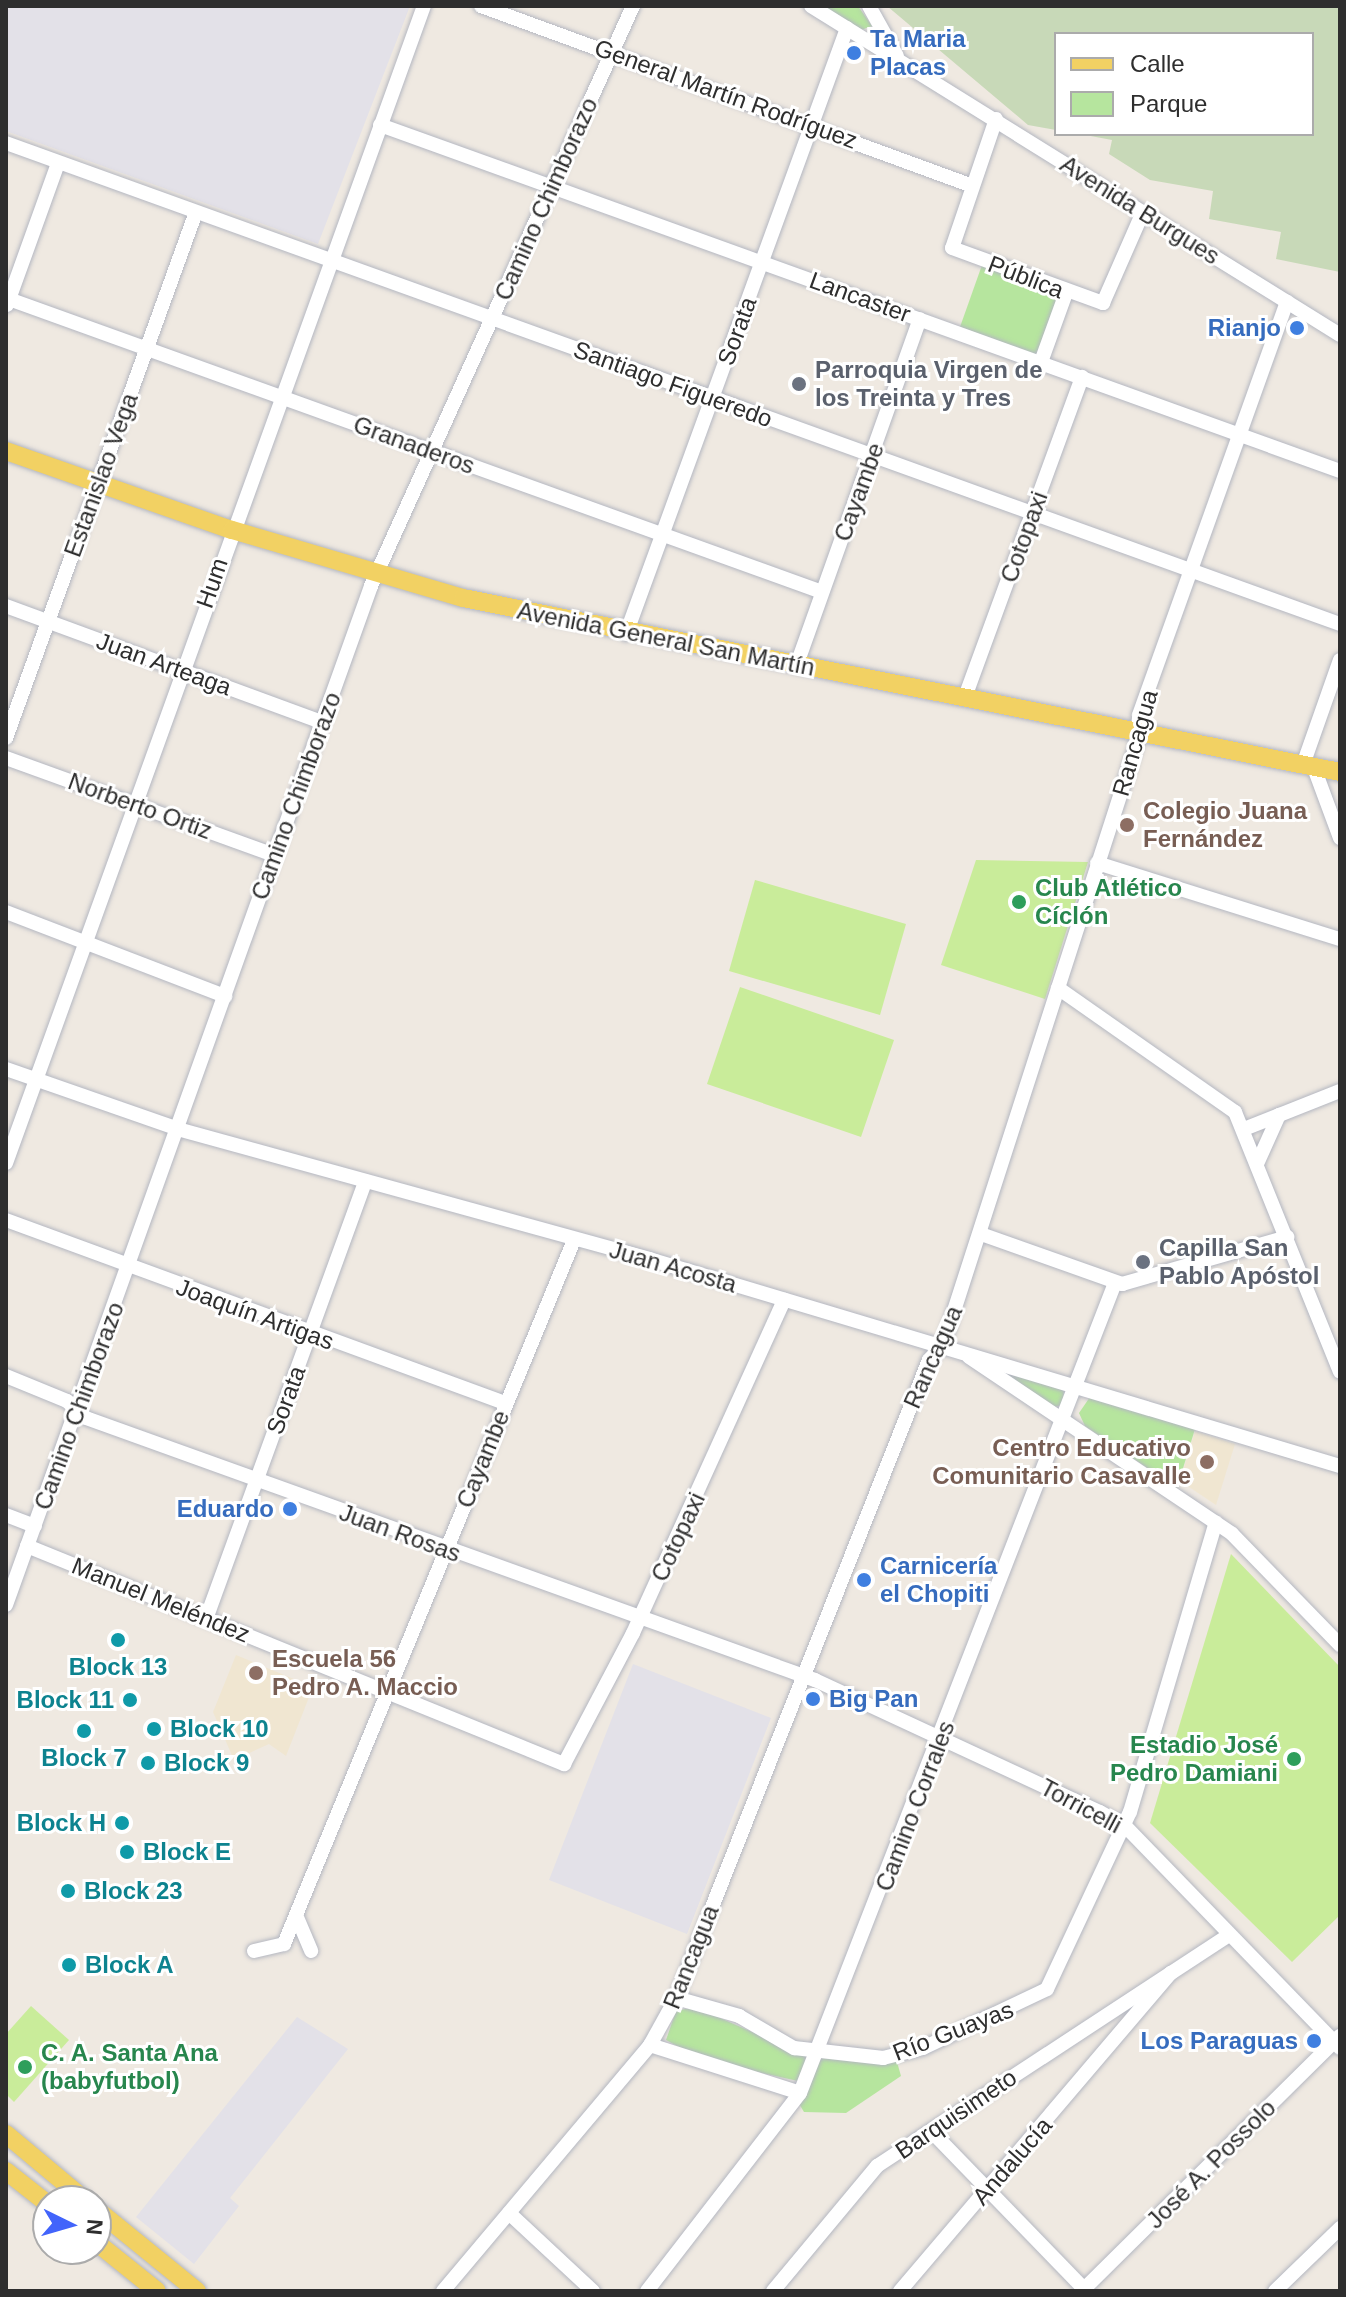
<!DOCTYPE html>
<meta charset="utf-8">
<style>
body{margin:0}
#map{position:relative;width:1346px;height:2297px;overflow:hidden;background:#efe9e1;font-family:Arial,sans-serif}
div>[style]{position:absolute}
[style*='--x']{left:calc(var(--x)*1px);top:calc(var(--y)*1px);width:calc(var(--w)*1px);rotate:calc(var(--a)*1deg)}
.industrial>*{inset:0;background:#e3e1e8}
.education>*{inset:0;background:#f0e6d1}
.green>*{inset:0;background:#b6e59e}
.cemetery>*{inset:0;background:#c8d9b8}
.pitch>*{inset:0;background:#c9ec9a}
.roads{filter:drop-shadow(0 0 2px #b4b7c1) drop-shadow(0 0 2px #b4b7c1)}
.minor>*{height:14px;margin:-7px;padding:0 7px;transform-origin:7px;border-radius:7px;background:#fff}
.major>*{height:18px;margin:-9px;padding:0 9px;transform-origin:9px;border-radius:9px;background:#f2d163}
.dots>*{width:22px;height:22px;translate:-50% -50%;box-sizing:border-box;border:4px solid #fff;border-radius:50%}
span{translate:-50% -50%;white-space:nowrap;text-align:center;line-height:1.15;-webkit-text-stroke:6px #fff;paint-order:stroke}
.shop-label{font-size:24px;color:#366cbe;font-weight:700}
.left{translate:0 -50%;text-align:left}
.right{translate:-100% -50%;text-align:right}
.street-label{font-size:24px;color:#2e2e2e}
.worship-label{font-size:24px;color:#5b616d;font-weight:700}
.education-label{font-size:24px;color:#785e54;font-weight:700}
.leisure-label{font-size:24px;color:#27864d;font-weight:700}
.culture-label{font-size:24px;color:#0d838f;font-weight:700}
.frame{position:absolute;inset:0;border:8px solid #2e2e2e;pointer-events:none}
.legend{position:absolute;left:1054px;top:32px;width:260px;height:104px;box-sizing:border-box;background:#fff;border:2px solid #ababab;margin:0;padding:10px 14px;list-style:none;font-size:24px;color:#2e2e2e}
.legend li{display:flex;align-items:center;gap:16px;height:40px}
.legend b{width:40px;border:2px solid #ababab}
.north{position:absolute;left:32px;top:2185px;width:80px;height:80px;box-sizing:border-box;background:#fff;border:2px solid #ababab;border-radius:50%;rotate:95deg;font-size:22px;font-weight:700;line-height:32px;text-align:center;color:#2e2e2e}
.north::after{content:'';display:block;margin:auto;width:28px;height:36px;background:#4264fb;clip-path:polygon(50% 0,100% 100%,50% 72%,0 100%)}
</style>
<div id="map">
<div class="industrial">
<i style="clip-path:polygon(6px 6px,410px 6px,318px 244px,6px 131px)"></i>
<i style="clip-path:polygon(633px 1664px,771px 1718px,687px 1934px,549px 1880px)"></i>
<i style="clip-path:polygon(297px 2017px,348px 2049px,230px 2198px,239px 2206px,194px 2264px,136px 2217px)"></i>
</div>
<div class="education">
<i style="clip-path:polygon(1195px 1431px,1235px 1444px,1216px 1505px,1180px 1481px)"></i>
<i style="clip-path:polygon(236px 1655px,313px 1687px,286px 1756px,269px 1744px,234px 1760px,213px 1712px)"></i>
</div>
<div class="green">
<i style="clip-path:polygon(823px 6px,858px 6px,872px 26px,861px 30px)"></i>
<i style="clip-path:polygon(982px 265px,1061px 295px,1039px 356px,960px 327px)"></i>
<i style="clip-path:polygon(1005px 1373px,1064px 1388px,1063px 1405px,1053px 1407px)"></i>
<i style="clip-path:polygon(1090px 1397px,1195px 1429px,1177px 1488px,1085px 1426px,1079px 1413px)"></i>
<i style="clip-path:polygon(695px 2007px,807px 2056px,798px 2081px,703px 2060px,666px 2040px,676px 2011px)"></i>
<i style="clip-path:polygon(823px 2055px,897px 2062px,901px 2076px,846px 2113px,804px 2112px,798px 2102px)"></i>
</div>
<div class="cemetery">
<i style="clip-path:polygon(887px 6px,1340px 6px,1340px 272px,1276px 259px,1281px 232px,1209px 219px,1213px 191px,1150px 180px,1109px 154px,1112px 140px,1080px 134px,1312px 134px,1312px 34px,1056px 34px,1056px 130px,1028px 125px)"></i>
</div>
<div class="pitch">
<i style="clip-path:polygon(976px 860px,1088px 862px,1045px 999px,941px 965px)"></i>
<i style="clip-path:polygon(755px 880px,906px 924px,880px 1015px,729px 971px)"></i>
<i style="clip-path:polygon(740px 987px,894px 1040px,861px 1137px,707px 1084px)"></i>
<i style="clip-path:polygon(1231px 1554px,1340px 1667px,1340px 1915px,1292px 1962px,1150px 1823px)"></i>
<i style="clip-path:polygon(31px 2006px,69px 2040px,14px 2102px,6px 2094px,6px 2034px)"></i>
</div>
<div class="roads">
<div class="minor">
<i style="--x:481;--y:6;--w:521;--a:20.11"></i>
<i style="--x:811;--y:6;--w:623;--a:31.88"></i>
<i style="--x:869;--y:6;--w:57;--a:60.8"></i>
<i style="--x:996;--y:119;--w:136;--a:108.8"></i>
<i style="--x:952;--y:248;--w:161;--a:20"></i>
<i style="--x:1103;--y:303;--w:99;--a:-66.3"></i>
<i style="--x:380;--y:125;--w:1020;--a:19.82"></i>
<i style="--x:6;--y:143;--w:1418;--a:19.83"></i>
<i style="--x:6;--y:298;--w:867;--a:19.81"></i>
<i style="--x:7;--y:305;--w:151;--a:-70.2"></i>
<i style="--x:1041;--y:362;--w:73;--a:-70.1"></i>
<i style="--x:6;--y:606;--w:336;--a:20.2"></i>
<i style="--x:626;--y:634;--w:645;--a:-69.96"></i>
<i style="--x:797;--y:664;--w:366;--a:-70.4"></i>
<i style="--x:965;--y:697;--w:341;--a:-69.9"></i>
<i style="--x:6;--y:738;--w:559;--a:-70.14"></i>
<i style="--x:6;--y:758;--w:285;--a:19.9"></i>
<i style="--x:1304;--y:762;--w:108;--a:-70.6"></i>
<i style="--x:1313;--y:765;--w:78;--a:69.7"></i>
<i style="--x:1097;--y:863;--w:255;--a:17.4"></i>
<i style="--x:6;--y:912;--w:235;--a:21"></i>
<i style="--x:1058;--y:988;--w:216;--a:35"></i>
<i style="--x:1235;--y:1112;--w:280;--a:68"></i>
<i style="--x:6;--y:1069;--w:182;--a:19.2"></i>
<i style="--x:178;--y:1129;--w:489;--a:15.4"></i>
<i style="--x:649;--y:1259;--w:721;--a:16.68"></i>
<i style="--x:1244;--y:1129;--w:103;--a:-21.6"></i>
<i style="--x:6;--y:1163;--w:1230;--a:-70.14"></i>
<i style="--x:1257;--y:1164;--w:54;--a:-65.8"></i>
<i style="--x:6;--y:1220;--w:531;--a:20.14"></i>
<i style="--x:981;--y:1234;--w:150;--a:19.5"></i>
<i style="--x:1122;--y:1284;--w:172;--a:-15.9"></i>
<i style="--x:969;--y:1357;--w:317;--a:33.9"></i>
<i style="--x:1232;--y:1534;--w:155;--a:45.8"></i>
<i style="--x:6;--y:1376;--w:66;--a:22.3"></i>
<i style="--x:67;--y:1401;--w:25;--a:42"></i>
<i style="--x:86;--y:1418;--w:775;--a:19.77"></i>
<i style="--x:815;--y:1680;--w:314;--a:24.9"></i>
<i style="--x:1100;--y:1812;--w:29;--a:29"></i>
<i style="--x:1125;--y:1826;--w:309;--a:45.9"></i>
<i style="--x:6;--y:1515;--w:31;--a:21"></i>
<i style="--x:27;--y:1546;--w:580;--a:22.1"></i>
<i style="--x:564;--y:1764;--w:148;--a:-62.2"></i>
<i style="--x:633;--y:1633;--w:366;--a:-65.6"></i>
<i style="--x:6;--y:1605;--w:1082;--a:-70.29"></i>
<i style="--x:371;--y:586;--w:636;--a:-65.69"></i>
<i style="--x:206;--y:1619;--w:466;--a:-70"></i>
<i style="--x:296;--y:1915;--w:39;--a:67"></i>
<i style="--x:254;--y:1951;--w:31;--a:-13"></i>
<i style="--x:284;--y:1944;--w:761;--a:-67.61"></i>
<i style="--x:676;--y:1998;--w:66;--a:15.9"></i>
<i style="--x:739;--y:2016;--w:64;--a:30.2"></i>
<i style="--x:794;--y:2048;--w:90;--a:6.4"></i>
<i style="--x:883;--y:2058;--w:41;--a:-14"></i>
<i style="--x:923;--y:2048;--w:137;--a:-25.4"></i>
<i style="--x:1047;--y:1989;--w:195;--a:-64.9"></i>
<i style="--x:1130;--y:1812;--w:302;--a:-73.5"></i>
<i style="--x:650;--y:2045;--w:157;--a:17.7"></i>
<i style="--x:931;--y:2131;--w:223;--a:45.9"></i>
<i style="--x:509;--y:2213;--w:115;--a:42.9"></i>
<i style="--x:443;--y:2291;--w:322;--a:-49.9"></i>
<i style="--x:650;--y:2045;--w:54;--a:-61"></i>
<i style="--x:676;--y:1998;--w:686;--a:-68.37"></i>
<i style="--x:929;--y:1360;--w:21;--a:-47"></i>
<i style="--x:943;--y:1345;--w:629;--a:-72.14"></i>
<i style="--x:1136;--y:746;--w:31;--a:-84"></i>
<i style="--x:1139;--y:715;--w:439;--a:-70.3"></i>
<i style="--x:647;--y:2291;--w:250;--a:-52.3"></i>
<i style="--x:800;--y:2093;--w:869;--a:-68.75"></i>
<i style="--x:773;--y:2291;--w:163;--a:-50.2"></i>
<i style="--x:877;--y:2166;--w:352;--a:-33.3"></i>
<i style="--x:900;--y:2291;--w:418;--a:-49.6"></i>
<i style="--x:1171;--y:1973;--w:69;--a:-33.2"></i>
<i style="--x:1082;--y:2291;--w:363;--a:-44.7"></i>
<i style="--x:1275;--y:2291;--w:91;--a:-44.1"></i>
</div>
<div class="major">
<i style="--x:6;--y:451;--w:239;--a:19.3"></i>
<i style="--x:232;--y:530;--w:241;--a:16.4"></i>
<i style="--x:463;--y:598;--w:894;--a:11.22"></i>
<i style="--x:6;--y:2134;--w:104;--a:39.9"></i>
<i style="--x:6;--y:2171;--w:53;--a:38.2"></i>
<i style="--x:96;--y:2209;--w:130;--a:39.1"></i>
<i style="--x:96;--y:2242;--w:78;--a:38.8"></i>
</div>
</div>
<div class="dots">
<i style="left:854px;top:53px;background:#3f7fe0"></i>
<i style="left:1297px;top:328px;background:#3f7fe0"></i>
<i style="left:799px;top:384px;background:#6b7280"></i>
<i style="left:1127px;top:825px;background:#8d6e63"></i>
<i style="left:1019px;top:902px;background:#2e9e5b"></i>
<i style="left:1143px;top:1262px;background:#6b7280"></i>
<i style="left:1207px;top:1462px;background:#8d6e63"></i>
<i style="left:290px;top:1509px;background:#3f7fe0"></i>
<i style="left:864px;top:1580px;background:#3f7fe0"></i>
<i style="left:118px;top:1640px;background:#0f9aa8"></i>
<i style="left:256px;top:1673px;background:#8d6e63"></i>
<i style="left:813px;top:1699px;background:#3f7fe0"></i>
<i style="left:130px;top:1700px;background:#0f9aa8"></i>
<i style="left:154px;top:1729px;background:#0f9aa8"></i>
<i style="left:84px;top:1731px;background:#0f9aa8"></i>
<i style="left:1294px;top:1759px;background:#2e9e5b"></i>
<i style="left:148px;top:1763px;background:#0f9aa8"></i>
<i style="left:122px;top:1823px;background:#0f9aa8"></i>
<i style="left:127px;top:1852px;background:#0f9aa8"></i>
<i style="left:68px;top:1891px;background:#0f9aa8"></i>
<i style="left:69px;top:1965px;background:#0f9aa8"></i>
<i style="left:1314px;top:2041px;background:#3f7fe0"></i>
<i style="left:25px;top:2067px;background:#2e9e5b"></i>
</div>
<div class="shop-label">
<span class="left" style="left:870px;top:53px">Ta Maria<br>Placas</span>
<span class="right" style="left:1281px;top:328px">Rianjo</span>
<span class="right" style="left:274px;top:1509px">Eduardo</span>
<span class="left" style="left:880px;top:1580px">Carnicería<br>el Chopiti</span>
<span class="left" style="left:829px;top:1699px">Big Pan</span>
<span class="right" style="left:1298px;top:2041px">Los Paraguas</span>
</div>
<div class="street-label">
<span style="left:726px;top:94px;rotate:20deg">General Martín Rodríguez</span>
<span style="left:546px;top:199px;rotate:-66deg">Camino Chimborazo</span>
<span style="left:1140px;top:210px;rotate:32deg">Avenida Burgues</span>
<span style="left:1026px;top:277px;rotate:21deg">Pública</span>
<span style="left:860px;top:297px;rotate:20deg">Lancaster</span>
<span style="left:737px;top:331px;rotate:-70deg">Sorata</span>
<span style="left:673px;top:384px;rotate:20deg">Santiago Figueredo</span>
<span style="left:414px;top:445px;rotate:20deg">Granaderos</span>
<span style="left:101px;top:475px;rotate:-70deg">Estanislao Vega</span>
<span style="left:859px;top:492px;rotate:-70deg">Cayambe</span>
<span style="left:1024px;top:537px;rotate:-70deg">Cotopaxi</span>
<span style="left:212px;top:583px;rotate:-71deg">Hum</span>
<span style="left:666px;top:639px;rotate:11deg">Avenida General San Martín</span>
<span style="left:164px;top:664px;rotate:20deg">Juan Arteaga</span>
<span style="left:1135px;top:743px;rotate:-74deg">Rancagua</span>
<span style="left:296px;top:796px;rotate:-70deg">Camino Chimborazo</span>
<span style="left:140px;top:806px;rotate:20deg">Norberto Ortiz</span>
<span style="left:673px;top:1267px;rotate:16deg">Juan Acosta</span>
<span style="left:255px;top:1314px;rotate:20deg">Joaquín Artigas</span>
<span style="left:933px;top:1357px;rotate:-66deg">Rancagua</span>
<span style="left:286px;top:1400px;rotate:-70deg">Sorata</span>
<span style="left:79px;top:1406px;rotate:-70deg">Camino Chimborazo</span>
<span style="left:483px;top:1459px;rotate:-68deg">Cayambe</span>
<span style="left:400px;top:1533px;rotate:20deg">Juan Rosas</span>
<span style="left:678px;top:1537px;rotate:-65deg">Cotopaxi</span>
<span style="left:161px;top:1600px;rotate:22deg">Manuel Meléndez</span>
<span style="left:915px;top:1806px;rotate:-69deg">Camino Corrales</span>
<span style="left:1081px;top:1806px;rotate:28deg">Torricelli</span>
<span style="left:691px;top:1957px;rotate:-68deg">Rancagua</span>
<span style="left:953px;top:2031px;rotate:-21deg">Río Guayas</span>
<span style="left:956px;top:2114px;rotate:-34deg">Barquisimeto</span>
<span style="left:1012px;top:2161px;rotate:-49deg">Andalucía</span>
<span style="left:1211px;top:2164px;rotate:-45deg">José A. Possolo</span>
</div>
<div class="worship-label">
<span class="left" style="left:815px;top:384px">Parroquia Virgen de<br>los Treinta y Tres</span>
<span class="left" style="left:1159px;top:1262px">Capilla San<br>Pablo Apóstol</span>
</div>
<div class="education-label">
<span class="left" style="left:1143px;top:825px">Colegio Juana<br>Fernández</span>
<span class="right" style="left:1191px;top:1462px">Centro Educativo<br>Comunitario Casavalle</span>
<span class="left" style="left:272px;top:1673px">Escuela 56<br>Pedro A. Maccio</span>
</div>
<div class="leisure-label">
<span class="left" style="left:1035px;top:902px">Club Atlético<br>Cíclón</span>
<span class="right" style="left:1278px;top:1759px">Estadio José<br>Pedro Damiani</span>
<span class="left" style="left:41px;top:2067px">C. A. Santa Ana<br>(babyfutbol)</span>
</div>
<div class="culture-label">
<span style="left:118px;top:1667px">Block 13</span>
<span class="right" style="left:114px;top:1700px">Block 11</span>
<span class="left" style="left:170px;top:1729px">Block 10</span>
<span style="left:84px;top:1758px">Block 7</span>
<span class="left" style="left:164px;top:1763px">Block 9</span>
<span class="right" style="left:106px;top:1823px">Block H</span>
<span class="left" style="left:143px;top:1852px">Block E</span>
<span class="left" style="left:84px;top:1891px">Block 23</span>
<span class="left" style="left:85px;top:1965px">Block A</span>
</div>
<div class="frame"></div>
<ul class="legend">
<li><b style="height:10px;background:#f2d163"></b>Calle</li>
<li><b style="height:22px;background:#b6e59e"></b>Parque</li>
</ul>
<div class="north">N</div>
</div>
